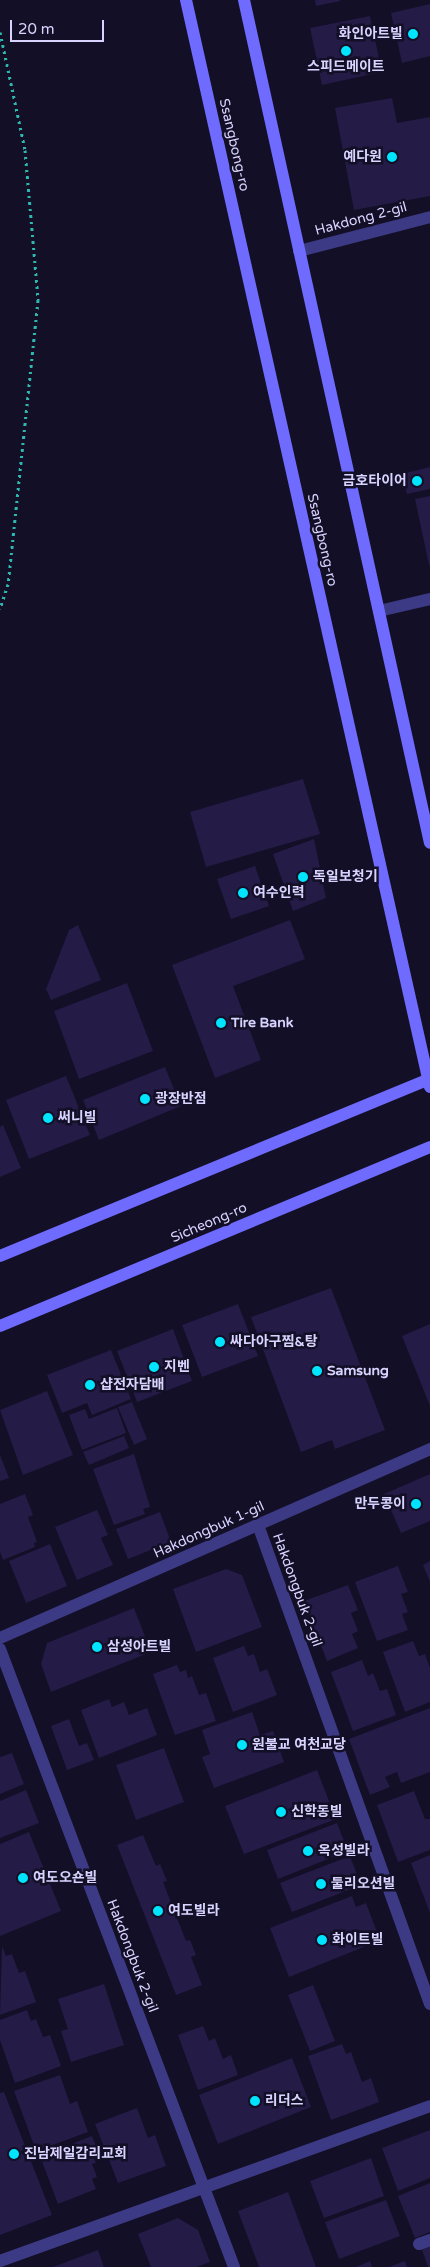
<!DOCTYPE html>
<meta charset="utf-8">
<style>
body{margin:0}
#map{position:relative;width:430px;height:2267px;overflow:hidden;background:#130f26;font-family:"Varela Round","Noto Sans KR",sans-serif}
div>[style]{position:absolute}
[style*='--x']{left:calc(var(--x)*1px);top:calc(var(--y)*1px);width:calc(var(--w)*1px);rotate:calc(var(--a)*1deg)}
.building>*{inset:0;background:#241b47}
.path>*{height:3px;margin-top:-1.5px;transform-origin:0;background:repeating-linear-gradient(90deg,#2fb8b0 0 2.5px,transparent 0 6.5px)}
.street>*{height:12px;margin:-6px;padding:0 6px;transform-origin:6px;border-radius:6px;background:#3d3a85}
.secondary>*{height:12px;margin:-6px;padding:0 6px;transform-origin:6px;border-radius:6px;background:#6f6bff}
.dots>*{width:14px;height:14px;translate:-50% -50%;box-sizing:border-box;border:2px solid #130f26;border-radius:50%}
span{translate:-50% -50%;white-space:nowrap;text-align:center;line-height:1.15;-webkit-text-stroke:5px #130f26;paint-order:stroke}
.poi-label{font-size:14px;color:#d9d4ff;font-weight:700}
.right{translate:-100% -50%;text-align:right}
.left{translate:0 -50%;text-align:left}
.street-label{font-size:14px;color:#d9d4ff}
.scale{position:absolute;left:10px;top:20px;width:94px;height:22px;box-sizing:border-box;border:2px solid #d9d4ff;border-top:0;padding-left:6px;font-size:15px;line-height:18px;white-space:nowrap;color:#d9d4ff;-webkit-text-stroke:4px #130f26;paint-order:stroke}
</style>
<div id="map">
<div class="building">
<i style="clip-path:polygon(315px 0,340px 0,340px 1px,316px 6px)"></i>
<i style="clip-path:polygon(430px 4px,430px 56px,402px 63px,391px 13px)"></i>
<i style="clip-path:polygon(370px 16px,382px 72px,322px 85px,310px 28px)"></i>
<i style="clip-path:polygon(392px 98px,397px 123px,430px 117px,430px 196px,354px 210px,335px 108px)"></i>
<i style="clip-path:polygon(430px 467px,430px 489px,407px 494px,402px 474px)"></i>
<i style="clip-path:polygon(430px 496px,430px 565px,429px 565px,415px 499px)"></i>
<i style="clip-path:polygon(303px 779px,320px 834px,206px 867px,190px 812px)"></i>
<i style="clip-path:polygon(314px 839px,326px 898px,293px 911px,273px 854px)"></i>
<i style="clip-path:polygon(255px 866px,269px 906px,231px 919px,217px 879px)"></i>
<i style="clip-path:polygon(290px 920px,305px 959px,233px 986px,261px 1060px,215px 1078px,172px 965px)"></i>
<i style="clip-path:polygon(78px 925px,101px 980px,51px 1000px,46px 989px,69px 930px)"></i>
<i style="clip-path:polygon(127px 983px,153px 1051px,79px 1079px,54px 1011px)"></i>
<i style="clip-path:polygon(165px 1067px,181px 1106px,99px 1140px,83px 1100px)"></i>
<i style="clip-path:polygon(66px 1076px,90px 1135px,29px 1159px,6px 1100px)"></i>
<i style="clip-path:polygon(3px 1125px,21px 1168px,0 1177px,0 1127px)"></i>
<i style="clip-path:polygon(331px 1288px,385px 1430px,335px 1449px,332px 1440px,301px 1452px,251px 1317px)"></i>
<i style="clip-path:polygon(238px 1304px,258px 1356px,202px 1377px,182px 1325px)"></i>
<i style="clip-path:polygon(430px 1324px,430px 1406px,402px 1336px)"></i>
<i style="clip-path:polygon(173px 1329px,192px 1381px,137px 1402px,117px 1351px)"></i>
<i style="clip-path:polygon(111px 1350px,131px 1399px,92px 1415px,87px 1403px,62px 1413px,47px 1375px)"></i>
<i style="clip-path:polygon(47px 1391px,73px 1455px,23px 1475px,0 1410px)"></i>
<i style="clip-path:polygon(132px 1402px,147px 1439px,134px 1445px,118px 1407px)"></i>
<i style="clip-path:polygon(117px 1408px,126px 1433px,82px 1450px,69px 1415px,85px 1409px,89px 1419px)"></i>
<i style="clip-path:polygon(124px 1436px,129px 1448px,89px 1465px,83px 1452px)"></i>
<i style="clip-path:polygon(134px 1454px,150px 1507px,143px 1509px,145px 1514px,114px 1525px,93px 1469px)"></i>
<i style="clip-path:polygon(0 1455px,9px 1478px,0 1481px)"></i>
<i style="clip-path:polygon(430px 1474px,430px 1521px,401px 1533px,384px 1494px)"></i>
<i style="clip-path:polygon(25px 1494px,33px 1515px,28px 1517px,37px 1542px,34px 1543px,35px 1547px,3px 1560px,0 1552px,0 1504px)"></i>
<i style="clip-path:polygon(97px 1510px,108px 1535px,101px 1538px,113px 1565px,77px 1580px,55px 1527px)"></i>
<i style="clip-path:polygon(160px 1512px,171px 1542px,128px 1559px,116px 1529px)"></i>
<i style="clip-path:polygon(50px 1544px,67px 1586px,26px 1603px,9px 1561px)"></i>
<i style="clip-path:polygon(430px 1561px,430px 1582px,423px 1565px)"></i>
<i style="clip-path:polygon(398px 1566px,408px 1592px,401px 1594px,408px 1612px,402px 1614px,408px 1630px,377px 1641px,355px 1582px)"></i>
<i style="clip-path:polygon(226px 1569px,242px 1575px,262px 1627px,196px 1652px,173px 1589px)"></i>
<i style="clip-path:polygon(348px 1585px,358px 1610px,351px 1613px,358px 1631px,352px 1634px,358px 1648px,327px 1661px,304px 1601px)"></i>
<i style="clip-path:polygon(134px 1608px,151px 1652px,51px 1692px,41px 1664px,47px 1643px)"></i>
<i style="clip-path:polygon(413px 1641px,419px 1656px,425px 1654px,430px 1668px,430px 1702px,405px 1712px,383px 1652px)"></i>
<i style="clip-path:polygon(244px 1646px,248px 1656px,254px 1654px,260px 1672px,267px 1669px,277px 1695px,233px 1712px,213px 1658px)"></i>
<i style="clip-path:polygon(362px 1660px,368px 1676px,373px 1673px,380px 1691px,387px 1689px,396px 1715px,353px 1731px,331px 1672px)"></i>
<i style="clip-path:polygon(177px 1665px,180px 1672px,186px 1670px,188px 1678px,192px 1676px,199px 1695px,206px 1693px,216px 1721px,175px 1735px,153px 1674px)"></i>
<i style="clip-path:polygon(109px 1699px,112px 1707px,124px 1702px,129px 1715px,147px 1708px,157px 1735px,99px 1758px,81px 1710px)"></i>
<i style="clip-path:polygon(430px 1708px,430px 1772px,401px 1783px,397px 1772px,385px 1777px,390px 1787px,370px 1795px,349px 1739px)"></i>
<i style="clip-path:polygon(252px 1712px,260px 1735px,273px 1731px,284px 1762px,214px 1788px,202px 1757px,210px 1754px,202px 1730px)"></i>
<i style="clip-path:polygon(69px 1719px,79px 1746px,87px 1743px,94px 1760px,67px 1770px,51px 1726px)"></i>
<i style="clip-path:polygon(164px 1748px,184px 1802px,136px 1820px,116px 1765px)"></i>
<i style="clip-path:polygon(12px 1753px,24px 1784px,0 1794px,0 1757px)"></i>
<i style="clip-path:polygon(317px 1770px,336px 1819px,244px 1854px,225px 1806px)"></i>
<i style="clip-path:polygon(26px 1790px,39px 1823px,0 1838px,0 1801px)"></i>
<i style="clip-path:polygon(414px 1791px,425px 1819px,430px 1819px,430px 1850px,398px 1862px,377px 1805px)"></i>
<i style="clip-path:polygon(337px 1823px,348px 1851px,278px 1879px,267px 1850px)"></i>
<i style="clip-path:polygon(29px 1832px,61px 1911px,0 1936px,0 1844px)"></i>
<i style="clip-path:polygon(143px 1835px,156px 1866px,160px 1864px,167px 1881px,163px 1882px,186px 1941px,190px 1940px,196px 1955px,191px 1957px,202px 1985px,176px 1995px,117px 1845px)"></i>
<i style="clip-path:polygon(430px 1855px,430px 1913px,411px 1863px)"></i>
<i style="clip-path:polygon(350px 1856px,361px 1885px,292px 1912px,280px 1883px)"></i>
<i style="clip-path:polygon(352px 1896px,356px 1907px,366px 1903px,377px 1932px,368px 1936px,371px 1944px,289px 1977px,270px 1928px)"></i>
<i style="clip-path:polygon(2px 1946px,6px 1956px,12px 1954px,19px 1973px,25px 1971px,36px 2002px,0 2015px)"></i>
<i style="clip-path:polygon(104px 1984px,124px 2045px,71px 2062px,61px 2031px,68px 2029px,58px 1999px)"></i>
<i style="clip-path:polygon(313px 1985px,335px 2041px,310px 2051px,288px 1995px)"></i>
<i style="clip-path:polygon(27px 2010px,31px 2021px,36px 2019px,43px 2037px,50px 2035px,61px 2066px,15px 2083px,0 2040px,0 2020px)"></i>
<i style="clip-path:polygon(203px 2026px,209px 2041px,215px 2038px,223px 2059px,231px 2055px,238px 2075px,198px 2090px,178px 2035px)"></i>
<i style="clip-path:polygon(342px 2044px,346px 2054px,351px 2052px,362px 2082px,371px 2078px,379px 2102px,331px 2120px,308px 2056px)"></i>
<i style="clip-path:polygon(292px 2058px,311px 2107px,218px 2144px,199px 2095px)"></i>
<i style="clip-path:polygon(60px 2075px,70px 2104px,77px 2101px,88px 2132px,36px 2151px,14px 2091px)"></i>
<i style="clip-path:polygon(4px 2092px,52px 2215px,0 2235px,0 2093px)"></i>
<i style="clip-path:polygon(137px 2108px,148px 2138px,155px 2135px,166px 2166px,118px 2183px,95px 2124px)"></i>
<i style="clip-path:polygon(430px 2130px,430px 2178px,398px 2191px,382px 2148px)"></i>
<i style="clip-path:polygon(92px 2136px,97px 2148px,91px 2150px,96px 2163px,92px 2164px,97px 2177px,92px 2179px,96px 2189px,58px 2204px,40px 2156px)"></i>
<i style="clip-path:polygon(371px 2158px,384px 2196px,324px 2218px,310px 2181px)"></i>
<i style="clip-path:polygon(430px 2183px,430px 2232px,415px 2238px,398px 2196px)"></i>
<i style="clip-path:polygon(288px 2192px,316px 2267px,259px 2267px,238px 2211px)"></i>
<i style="clip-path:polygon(386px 2200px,400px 2236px,339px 2259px,325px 2222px)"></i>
<i style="clip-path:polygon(178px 2218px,198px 2230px,210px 2262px,197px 2267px,151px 2267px,138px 2234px)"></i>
<i style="clip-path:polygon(430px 2243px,430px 2267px,428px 2267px,421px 2247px)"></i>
<i style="clip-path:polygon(98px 2250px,104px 2267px,53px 2267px)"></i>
<i style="clip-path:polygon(370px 2261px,372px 2267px,356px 2267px)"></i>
<i style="clip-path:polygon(405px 2261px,407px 2267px,389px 2267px)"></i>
</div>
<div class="path">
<i style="--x:0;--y:32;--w:121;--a:78"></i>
<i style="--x:25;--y:150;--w:151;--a:85"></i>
<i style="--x:38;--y:300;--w:286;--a:96"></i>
<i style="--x:8;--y:584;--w:26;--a:108"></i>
</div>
<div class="street">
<i style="--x:299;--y:251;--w:135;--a:-14.5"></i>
<i style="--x:379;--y:611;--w:52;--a:-13.2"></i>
<i style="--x:258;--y:1525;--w:509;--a:70.25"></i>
<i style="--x:0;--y:1638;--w:470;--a:-23.7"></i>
<i style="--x:0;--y:1649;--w:661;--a:69.26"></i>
<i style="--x:419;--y:2244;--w:12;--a:-20"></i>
<i style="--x:0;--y:2261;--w:457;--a:-19.8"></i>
</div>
<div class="secondary">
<i style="--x:186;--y:0;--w:1114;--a:77.35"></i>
<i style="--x:244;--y:0;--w:863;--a:77.56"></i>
<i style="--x:0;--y:1256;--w:465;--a:-22.4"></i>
<i style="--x:0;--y:1326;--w:466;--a:-22.6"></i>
</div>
<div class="dots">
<i style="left:413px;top:34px;background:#00e5ff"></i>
<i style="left:346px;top:51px;background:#00e5ff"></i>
<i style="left:392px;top:157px;background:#00e5ff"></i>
<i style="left:417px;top:481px;background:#00e5ff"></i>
<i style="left:303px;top:877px;background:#00e5ff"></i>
<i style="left:243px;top:893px;background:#00e5ff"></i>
<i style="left:221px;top:1023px;background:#00e5ff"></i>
<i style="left:145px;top:1099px;background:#00e5ff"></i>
<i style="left:48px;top:1118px;background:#00e5ff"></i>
<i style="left:220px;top:1342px;background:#00e5ff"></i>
<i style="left:154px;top:1367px;background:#00e5ff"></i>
<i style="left:317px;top:1371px;background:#00e5ff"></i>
<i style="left:90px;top:1385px;background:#00e5ff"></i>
<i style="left:416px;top:1504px;background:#00e5ff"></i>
<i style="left:97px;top:1647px;background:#00e5ff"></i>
<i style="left:242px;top:1745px;background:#00e5ff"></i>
<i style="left:281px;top:1812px;background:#00e5ff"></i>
<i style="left:308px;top:1851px;background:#00e5ff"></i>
<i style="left:23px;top:1878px;background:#00e5ff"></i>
<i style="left:321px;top:1884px;background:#00e5ff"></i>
<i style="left:158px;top:1911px;background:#00e5ff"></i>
<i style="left:322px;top:1940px;background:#00e5ff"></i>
<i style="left:255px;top:2101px;background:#00e5ff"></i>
<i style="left:14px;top:2154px;background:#00e5ff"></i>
</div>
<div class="poi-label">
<span class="right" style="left:403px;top:34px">화인아트빌</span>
<span style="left:346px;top:67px">스피드메이트</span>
<span class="right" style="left:382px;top:157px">예다원</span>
<span class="right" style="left:407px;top:481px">금호타이어</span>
<span class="left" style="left:313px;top:877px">독일보청기</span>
<span class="left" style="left:253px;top:893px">여수인력</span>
<span class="left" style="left:231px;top:1023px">Tire Bank</span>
<span class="left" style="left:155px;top:1099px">광장반점</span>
<span class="left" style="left:58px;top:1118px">써니빌</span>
<span class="left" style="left:230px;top:1342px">싸다아구찜&amp;탕</span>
<span class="left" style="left:164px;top:1367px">지벤</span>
<span class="left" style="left:327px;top:1371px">Samsung</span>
<span class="left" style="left:100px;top:1385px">샵전자담배</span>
<span class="right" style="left:406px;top:1504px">만두콩이</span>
<span class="left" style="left:107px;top:1647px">삼성아트빌</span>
<span class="left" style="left:252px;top:1745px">원불교 여천교당</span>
<span class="left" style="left:291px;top:1812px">신학동빌</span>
<span class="left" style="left:318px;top:1851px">옥성빌라</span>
<span class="left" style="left:33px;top:1878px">여도오숀빌</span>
<span class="left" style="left:331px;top:1884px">둘리오션빌</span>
<span class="left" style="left:168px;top:1911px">여도빌라</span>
<span class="left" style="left:332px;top:1940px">화이트빌</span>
<span class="left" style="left:265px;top:2101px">리더스</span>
<span class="left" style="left:24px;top:2154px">진남제일감리교회</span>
</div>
<div class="street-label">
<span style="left:234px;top:145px;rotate:77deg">Ssangbong-ro</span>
<span style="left:361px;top:219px;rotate:-15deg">Hakdong 2-gil</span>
<span style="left:322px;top:540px;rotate:77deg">Ssangbong-ro</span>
<span style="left:209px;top:1223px;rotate:-23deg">Sicheong-ro</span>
<span style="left:209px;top:1530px;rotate:-24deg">Hakdongbuk 1-gil</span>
<span style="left:297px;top:1590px;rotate:70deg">Hakdongbuk 2-gil</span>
<span style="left:132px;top:1956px;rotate:69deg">Hakdongbuk 2-gil</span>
</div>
<div class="scale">20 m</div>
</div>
